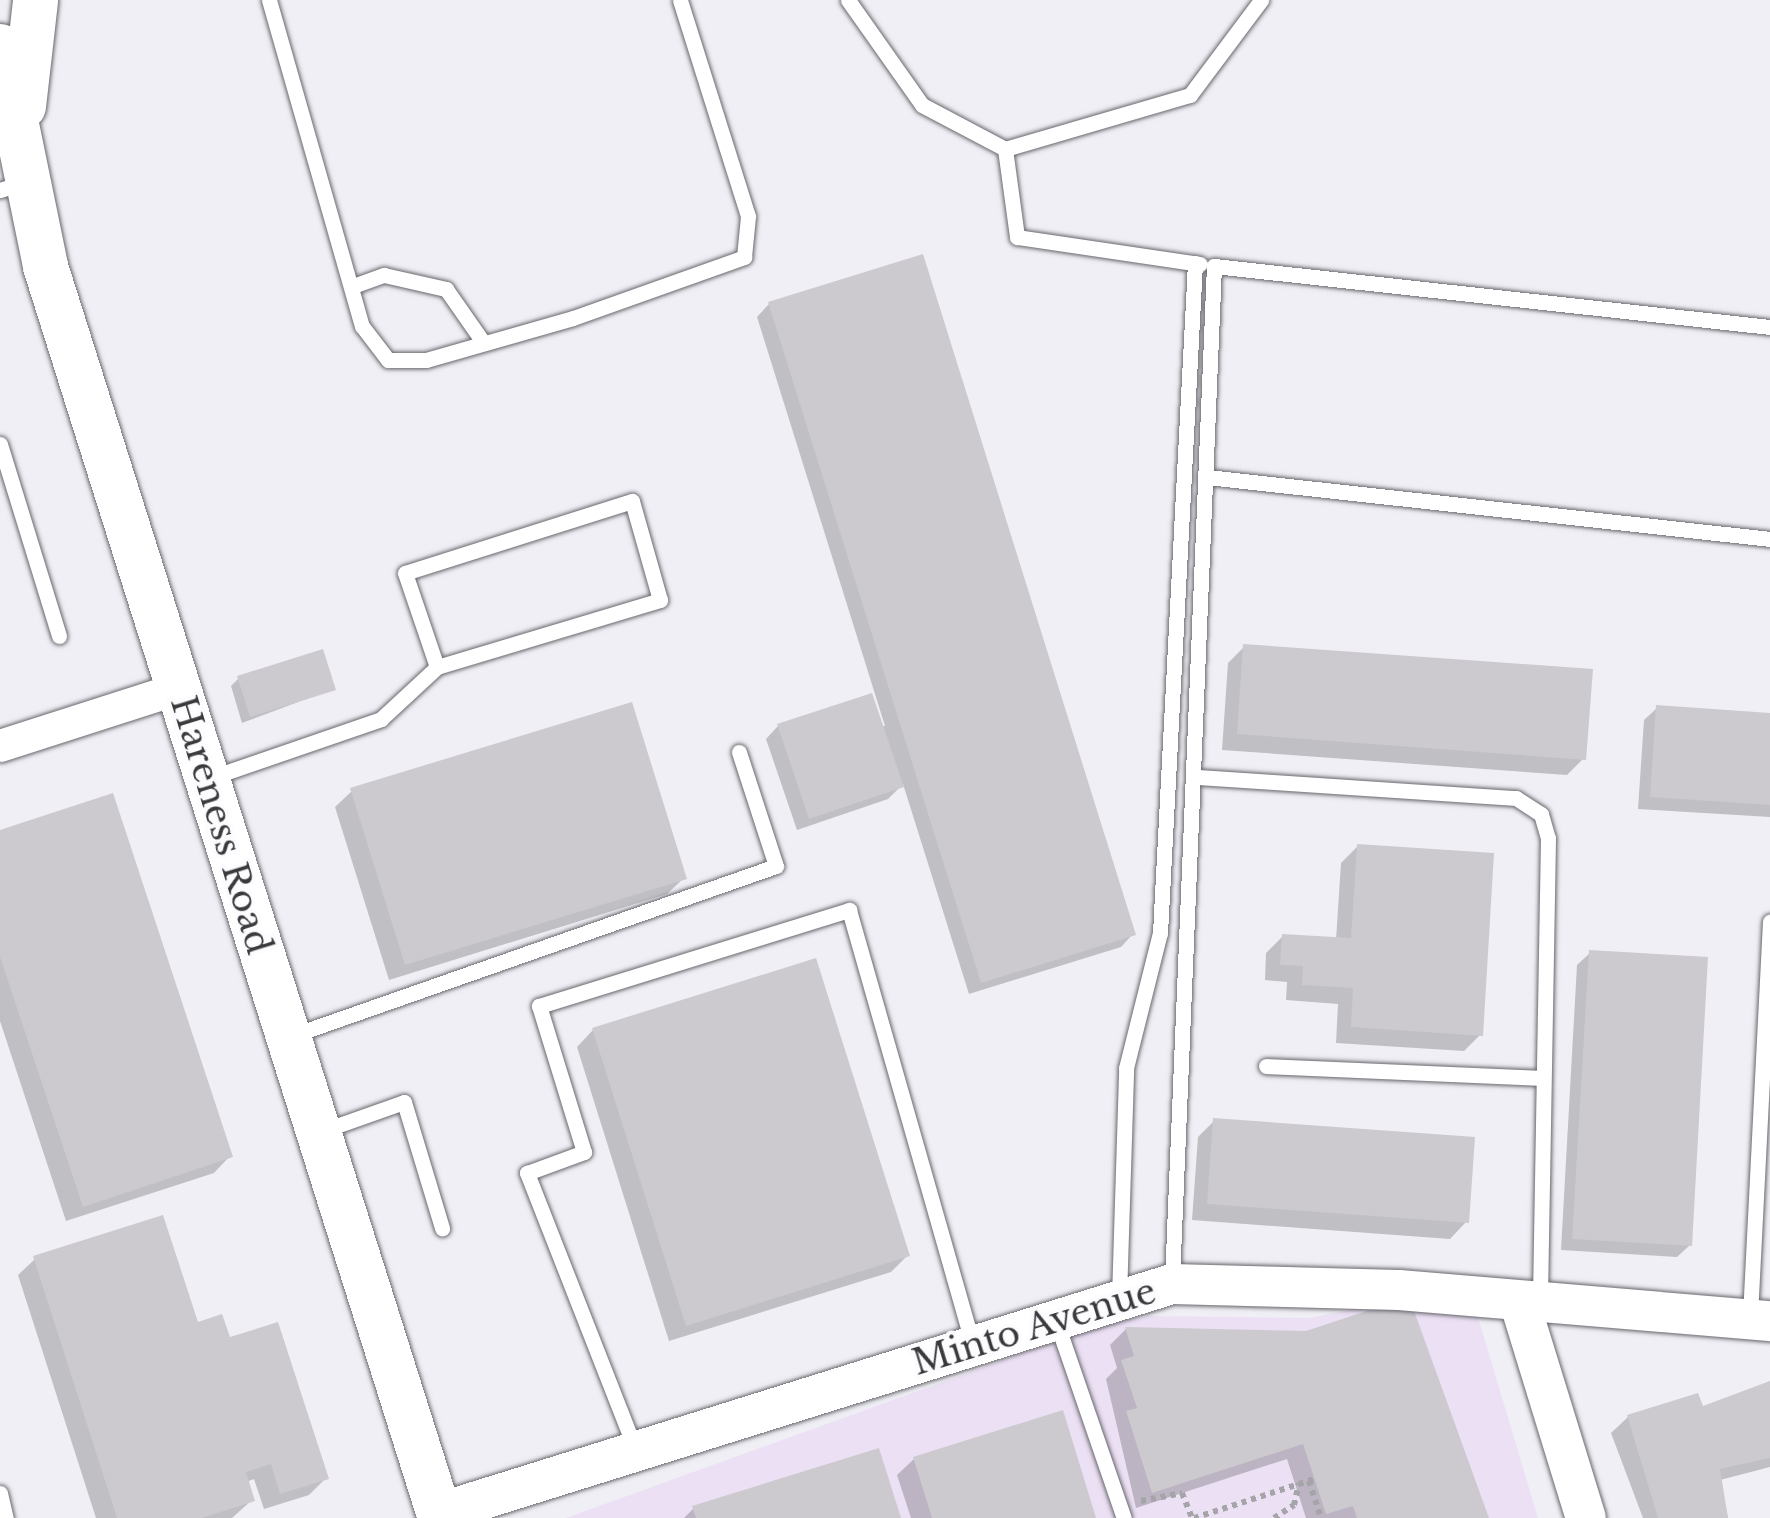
<!DOCTYPE html>
<style>
body{margin:0}
#map{position:relative;width:1770px;height:1518px;overflow:hidden;background:#efeff5;font-family:"Libre Baskerville",serif}
div>[style]{position:absolute}
[style*='--x']{left:calc(var(--x)*1px);top:calc(var(--y)*1px);width:calc(var(--w)*1px);rotate:calc(var(--a)*1deg)}
.education>*{inset:0;background:#ece0f4}
.shadow>*{inset:0;background:#0003}
.building>*{inset:0;background:#ccc9cf}
.path>*{height:6px;margin-top:-3px;transform-origin:0;background:repeating-linear-gradient(90deg,#a4a4a9 0 5px,transparent 0 10px)}
.roads{filter:drop-shadow(0 0 2px #67676d) drop-shadow(0 0 2px #67676d)}
.service>*{height:15px;margin:-7.5px;padding:0 7.5px;transform-origin:7.5px;border-radius:7.5px;background:#fff}
.minor>*{height:32px;margin:-16px;padding:0 16px;transform-origin:16px;border-radius:16px;background:#fff}
.tertiary>*{height:40px;margin:-20px;padding:0 20px;transform-origin:20px;border-radius:20px;background:#fff}
.secondary>*{height:45px;margin:-22.5px;padding:0 22.5px;transform-origin:22.5px;border-radius:22.5px;background:#fff}
span{translate:-50% -50%;white-space:nowrap;text-align:center;line-height:1.15;-webkit-text-stroke:8px #fcfcff;paint-order:stroke}
.street-label{font-size:35px;color:#3a3a3d}
</style>
<div id="map">
<div class="education">
<i style="clip-path:polygon(1403px 1300px,1477px 1314px,1538px 1518px,566px 1518px,1101px 1325px,1149px 1316px,1309px 1318px)"></i>
</div>
<div class="shadow">
<i style="clip-path:polygon(769px 304px,1133px 934px,1121px 947px,969px 994px,903px 784px,888px 799px,797px 830px,766px 739px,778px 726px,885px 726px,757px 317px)"></i>
<i style="clip-path:polygon(1244px 647px,1584px 758px,1567px 775px,1222px 750px,1228px 663px)"></i>
<i style="clip-path:polygon(239px 678px,333px 689px,242px 723px,231px 686px)"></i>
<i style="clip-path:polygon(1657px 708px,1770px 715px,1770px 817px,1638px 809px,1644px 720px)"></i>
<i style="clip-path:polygon(352px 791px,684px 878px,667px 894px,389px 980px,335px 807px)"></i>
<i style="clip-path:polygon(0 833px,230px 1156px,214px 1173px,66px 1221px,0 1021px)"></i>
<i style="clip-path:polygon(1358px 846px,1480px 1035px,1464px 1051px,1336px 1043px,1338px 1004px,1286px 1000px,1287px 982px,1265px 980px,1266px 953px,1283px 936px,1336px 940px,1341px 863px)"></i>
<i style="clip-path:polygon(1590px 953px,1690px 1245px,1677px 1257px,1561px 1250px,1577px 965px)"></i>
<i style="clip-path:polygon(593px 1030px,907px 1256px,891px 1272px,669px 1341px,577px 1047px)"></i>
<i style="clip-path:polygon(1214px 1121px,1466px 1222px,1450px 1239px,1192px 1220px,1198px 1137px)"></i>
<i style="clip-path:polygon(35px 1259px,228px 1341px,326px 1478px,309px 1495px,264px 1509px,254px 1479px,246px 1482px,252px 1500px,232px 1518px,96px 1518px,18px 1275px)"></i>
<i style="clip-path:polygon(1126px 1329px,1306px 1334px,1482px 1518px,1306px 1518px,1287px 1459px,1136px 1508px,1106px 1379px,1117px 1368px,1110px 1345px)"></i>
<i style="clip-path:polygon(1770px 1384px,1770px 1467px,1720px 1480px,1728px 1518px,1643px 1518px,1611px 1433px,1628px 1417px,1701px 1409px)"></i>
<i style="clip-path:polygon(914px 1459px,1094px 1518px,911px 1518px,897px 1475px)"></i>
<i style="clip-path:polygon(694px 1508px,898px 1518px,684px 1518px)"></i>
</div>
<div class="building">
<i style="clip-path:polygon(923px 254px,1136px 935px,981px 983px,768px 302px)"></i>
<i style="clip-path:polygon(1243px 644px,1593px 669px,1586px 760px,1237px 734px)"></i>
<i style="clip-path:polygon(323px 649px,336px 690px,250px 717px,237px 676px)"></i>
<i style="clip-path:polygon(872px 693px,904px 787px,809px 819px,777px 724px)"></i>
<i style="clip-path:polygon(632px 702px,687px 879px,405px 965px,350px 788px)"></i>
<i style="clip-path:polygon(1656px 705px,1770px 713px,1770px 805px,1650px 797px)"></i>
<i style="clip-path:polygon(113px 793px,233px 1157px,83px 1207px,0 957px,0 830px)"></i>
<i style="clip-path:polygon(1357px 844px,1494px 853px,1483px 1036px,1351px 1027px,1353px 988px,1302px 985px,1303px 966px,1280px 965px,1282px 934px,1351px 938px)"></i>
<i style="clip-path:polygon(1589px 950px,1708px 957px,1692px 1246px,1572px 1239px)"></i>
<i style="clip-path:polygon(816px 958px,910px 1256px,686px 1326px,592px 1028px)"></i>
<i style="clip-path:polygon(1213px 1118px,1475px 1137px,1469px 1223px,1207px 1204px)"></i>
<i style="clip-path:polygon(163px 1215px,198px 1322px,222px 1314px,230px 1337px,278px 1322px,329px 1479px,280px 1494px,271px 1464px,246px 1472px,255px 1501px,202px 1518px,117px 1518px,33px 1256px)"></i>
<i style="clip-path:polygon(1409px 1297px,1489px 1518px,1357px 1518px,1353px 1506px,1326px 1514px,1303px 1444px,1152px 1493px,1126px 1411px,1137px 1408px,1121px 1360px,1134px 1356px,1125px 1327px,1306px 1331px)"></i>
<i style="clip-path:polygon(1770px 1381px,1770px 1458px,1720px 1469px,1728px 1518px,1658px 1518px,1627px 1415px,1698px 1393px,1703px 1406px)"></i>
<i style="clip-path:polygon(1063px 1410px,1096px 1518px,932px 1518px,913px 1457px)"></i>
<i style="clip-path:polygon(879px 1448px,901px 1518px,696px 1518px,692px 1506px)"></i>
</div>
<div class="path">
<i style="--x:1309;--y:1481;--w:39;--a:72"></i>
<i style="--x:1141;--y:1501;--w:42;--a:-11"></i>
<i style="--x:1182;--y:1493;--w:27;--a:68"></i>
<i style="--x:1194;--y:1518;--w:127;--a:-17.9"></i>
<i style="--x:1274;--y:1518;--w:24;--a:-33"></i>
<i style="--x:1294;--y:1505;--w:22;--a:-77"></i>
</div>
<div class="roads">
<div class="service">
<i style="--x:269;--y:0;--w:339;--a:74.1"></i>
<i style="--x:362;--y:326;--w:43;--a:52.6"></i>
<i style="--x:388;--y:360;--w:38;--a:0"></i>
<i style="--x:426;--y:360;--w:153;--a:-15.9"></i>
<i style="--x:573;--y:318;--w:182;--a:-19.6"></i>
<i style="--x:744;--y:257;--w:41;--a:-84.4"></i>
<i style="--x:748;--y:216;--w:226;--a:-107.5"></i>
<i style="--x:848;--y:0;--w:128;--a:54.8"></i>
<i style="--x:922;--y:105;--w:94;--a:27.9"></i>
<i style="--x:1005;--y:149;--w:193;--a:-16.3"></i>
<i style="--x:1190;--y:95;--w:119;--a:-53.2"></i>
<i style="--x:1005;--y:149;--w:89;--a:82.2"></i>
<i style="--x:1017;--y:237;--w:185;--a:8.4"></i>
<i style="--x:0;--y:190;--w:26;--a:-18"></i>
<i style="--x:353;--y:286;--w:33;--a:-20"></i>
<i style="--x:384;--y:275;--w:64;--a:12.7"></i>
<i style="--x:446;--y:289;--w:65;--a:55.1"></i>
<i style="--x:0;--y:444;--w:201;--a:72.9"></i>
<i style="--x:1207;--y:477;--w:566;--a:6.28"></i>
<i style="--x:1198;--y:777;--w:319;--a:3.8"></i>
<i style="--x:1516;--y:798;--w:30;--a:33"></i>
<i style="--x:1541;--y:814;--w:25;--a:74"></i>
<i style="--x:1548;--y:838;--w:462;--a:91"></i>
<i style="--x:210;--y:778;--w:181;--a:-19"></i>
<i style="--x:381;--y:719;--w:76;--a:-42.9"></i>
<i style="--x:437;--y:667;--w:233;--a:-16.7"></i>
<i style="--x:660;--y:600;--w:103;--a:-105.8"></i>
<i style="--x:632;--y:501;--w:238;--a:162.4"></i>
<i style="--x:405;--y:573;--w:99;--a:71.2"></i>
<i style="--x:291;--y:1036;--w:514;--a:-19.32"></i>
<i style="--x:776;--y:866;--w:120;--a:-108"></i>
<i style="--x:1266;--y:1066;--w:276;--a:2.5"></i>
<i style="--x:322;--y:1131;--w:87;--a:-19.5"></i>
<i style="--x:404;--y:1102;--w:132;--a:73.2"></i>
<i style="--x:1172;--y:1280;--w:1015;--a:-87.63"></i>
<i style="--x:1214;--y:266;--w:559;--a:6.26"></i>
<i style="--x:1119;--y:1297;--w:229;--a:-88.2"></i>
<i style="--x:1126;--y:1068;--w:139;--a:-75.9"></i>
<i style="--x:1160;--y:933;--w:671;--a:-87.01"></i>
<i style="--x:1750;--y:1316;--w:395;--a:-87.1"></i>
<i style="--x:1056;--y:1321;--w:208;--a:71"></i>
<i style="--x:636;--y:1451;--w:299;--a:-111.4"></i>
<i style="--x:527;--y:1173;--w:61;--a:-20.2"></i>
<i style="--x:584;--y:1152;--w:153;--a:-107.1"></i>
<i style="--x:539;--y:1006;--w:325;--a:-17.2"></i>
<i style="--x:849;--y:910;--w:453;--a:74.1"></i>
<i style="--x:0;--y:1493;--w:26;--a:77"></i>
</div>
<div class="minor">
<i style="--x:0;--y:746;--w:187;--a:-17.8"></i>
</div>
<div class="tertiary">
<i style="--x:1520;--y:1304;--w:224;--a:72.9"></i>
<i style="--x:439;--y:1513;--w:768;--a:-17.35"></i>
<i style="--x:1172;--y:1284;--w:227;--a:1.5"></i>
<i style="--x:1399;--y:1290;--w:372;--a:4.8"></i>
</div>
<div class="secondary">
<i style="--x:0;--y:46;--w:225;--a:78.4"></i>
<i style="--x:45;--y:266;--w:1313;--a:72.49"></i>
<i style="--x:23;--y:106;--w:107;--a:-83.5"></i>
</div>
</div>
<div class="street-label">
<span style="left:221px;top:825px;rotate:73deg">Hareness Road</span>
<span style="left:1034px;top:1327px;rotate:-17deg">Minto Avenue</span>
</div>
</div>
